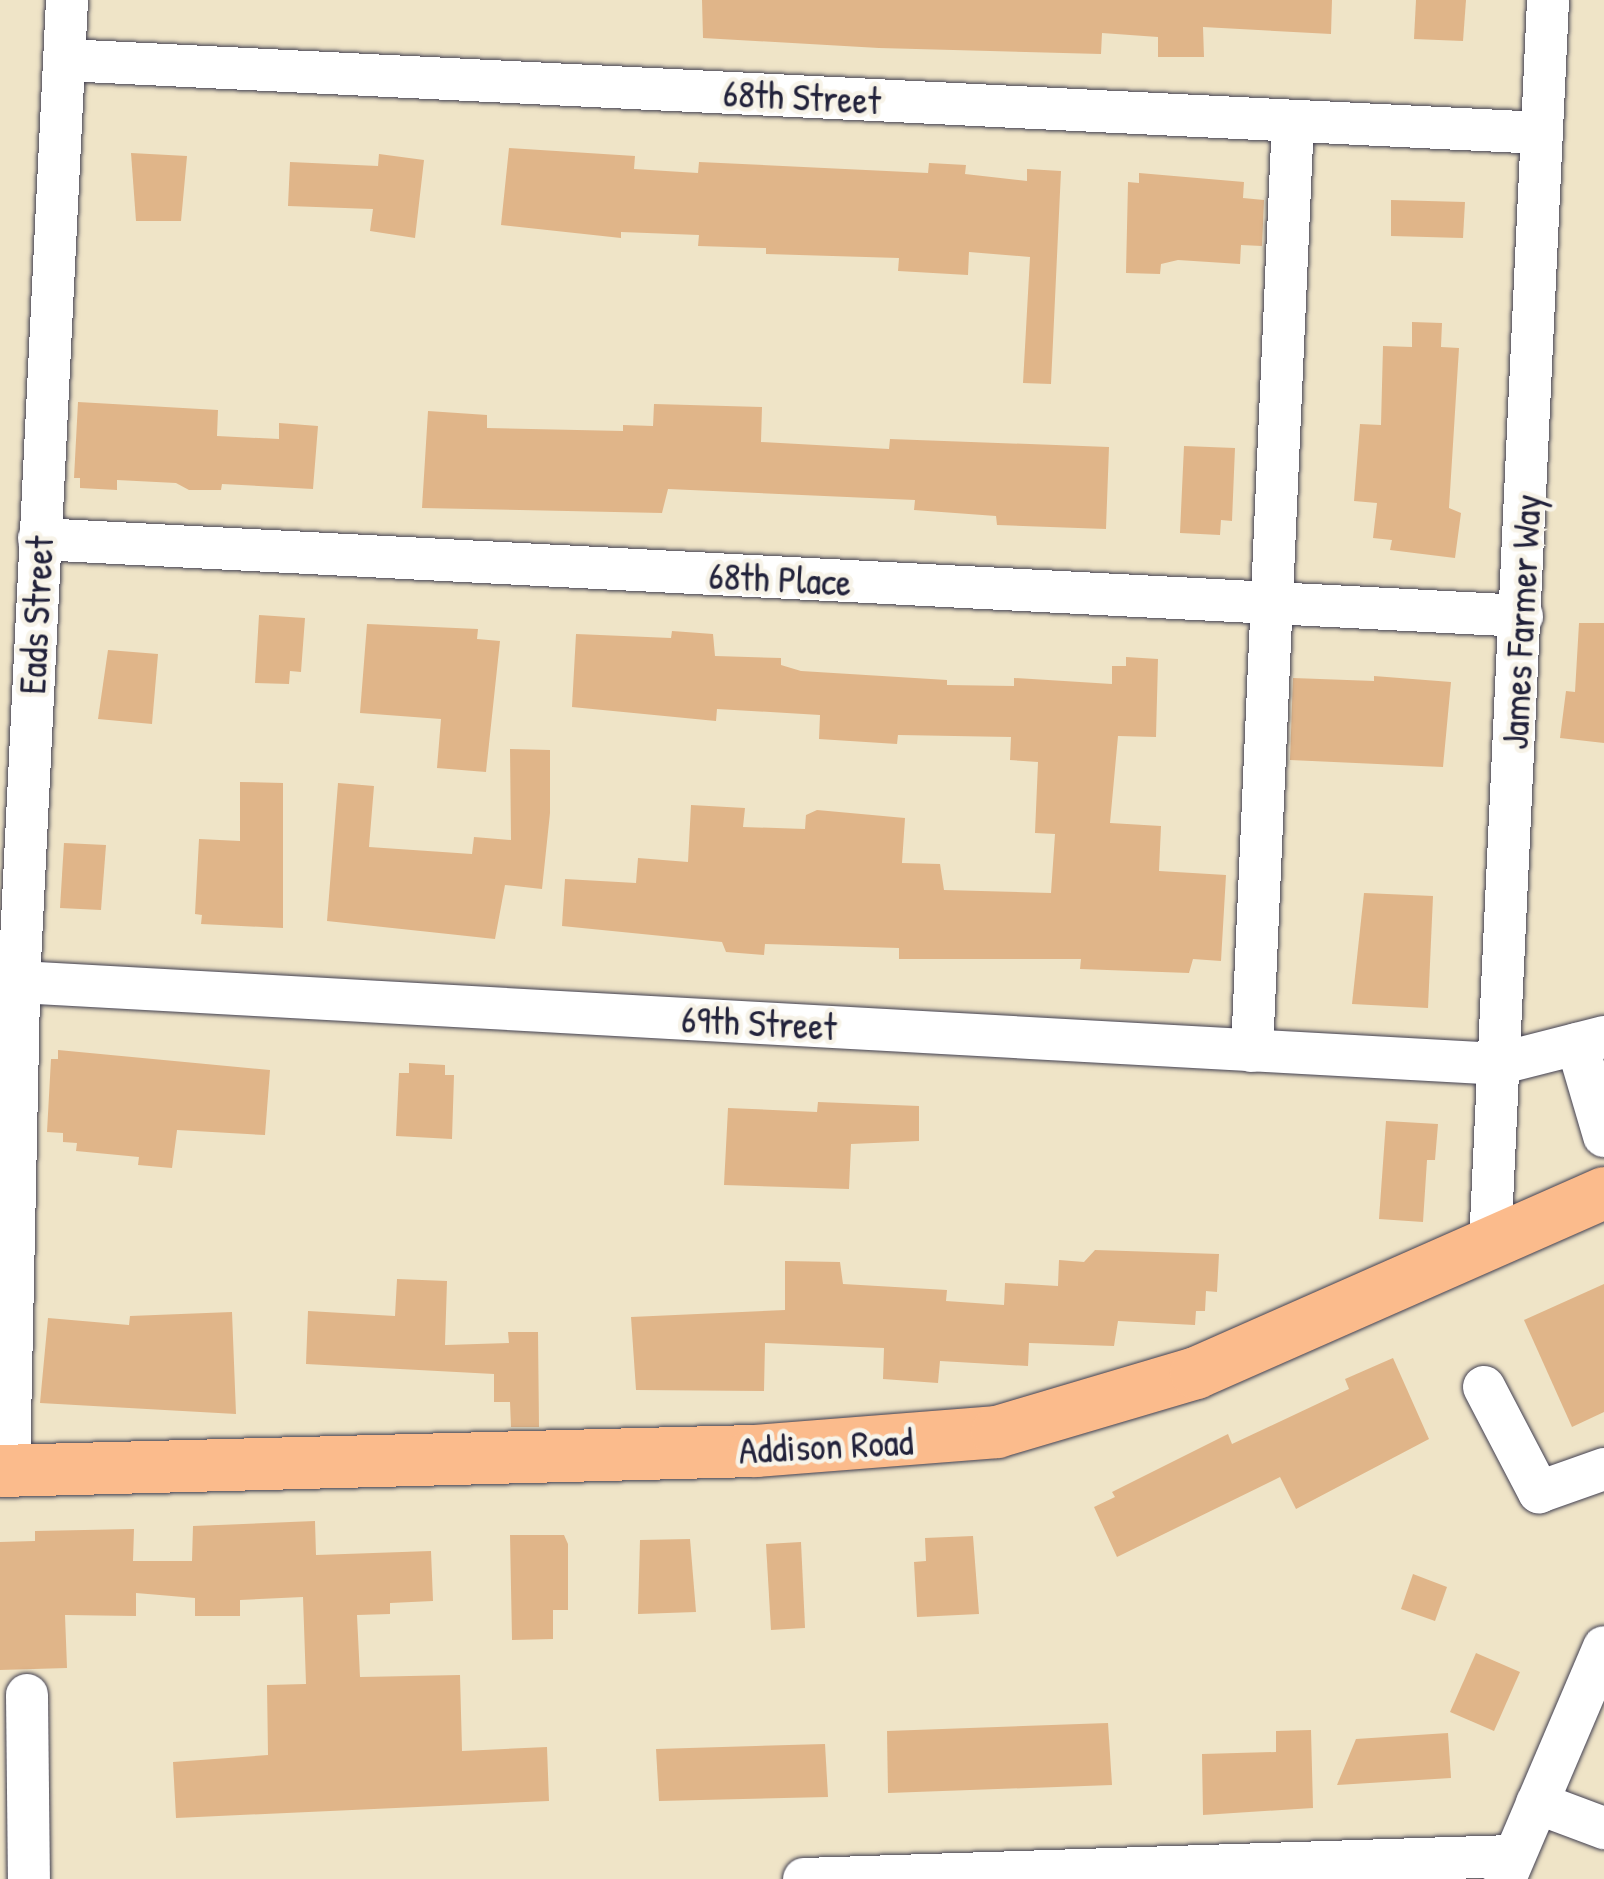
<!DOCTYPE html>
<style>
body{margin:0}
#map{position:relative;width:1604px;height:1879px;overflow:hidden;background:#efe4c7;font-family:"Patrick Hand",sans-serif}
div>[style]{position:absolute}
[style*='--x']{left:calc(var(--x)*1px);top:calc(var(--y)*1px);width:calc(var(--w)*1px);rotate:calc(var(--a)*1deg)}
.building>*{inset:0;background:#e0b589}
.roads{filter:drop-shadow(0 0 2px #413f50) drop-shadow(0 0 2px #413f50)}
.minor>*{height:42px;margin:-21px;padding:0 21px;transform-origin:21px;border-radius:21px;background:#fff}
.major>*{height:52px;margin:-26px;padding:0 26px;transform-origin:26px;border-radius:26px;background:#fbbb8c}
span{translate:-50% -50%;white-space:nowrap;text-align:center;line-height:1.15;-webkit-text-stroke:9px #f7f3e8;paint-order:stroke}
.street-label{font-size:38px;color:#22223b}
</style>
<div id="map">
<div class="building">
<i style="clip-path:polygon(702px 0,1332px 0,1331px 34px,1203px 27px,1204px 57px,1158px 57px,1158px 37px,1102px 33px,1101px 54px,879px 48px,703px 38px)"></i>
<i style="clip-path:polygon(1416px 0,1466px 0,1463px 41px,1414px 39px)"></i>
<i style="clip-path:polygon(509px 148px,635px 156px,634px 169px,698px 173px,699px 162px,928px 173px,929px 163px,966px 165px,965px 174px,1027px 181px,1027px 169px,1061px 171px,1051px 384px,1023px 383px,1030px 257px,969px 252px,968px 275px,898px 271px,899px 258px,766px 254px,766px 248px,698px 246px,699px 235px,621px 232px,621px 238px,501px 225px)"></i>
<i style="clip-path:polygon(131px 153px,187px 156px,181px 221px,136px 221px)"></i>
<i style="clip-path:polygon(379px 154px,424px 160px,415px 238px,370px 231px,373px 209px,288px 206px,290px 162px,378px 166px)"></i>
<i style="clip-path:polygon(1139px 173px,1244px 182px,1243px 198px,1264px 200px,1262px 246px,1241px 245px,1240px 264px,1178px 260px,1161px 264px,1160px 274px,1126px 273px,1128px 182px,1139px 183px)"></i>
<i style="clip-path:polygon(1391px 200px,1465px 202px,1463px 238px,1391px 236px)"></i>
<i style="clip-path:polygon(1412px 322px,1442px 323px,1441px 347px,1459px 348px,1449px 508px,1461px 513px,1455px 558px,1390px 550px,1392px 540px,1373px 538px,1377px 503px,1354px 501px,1360px 424px,1381px 425px,1383px 346px,1412px 347px)"></i>
<i style="clip-path:polygon(78px 402px,218px 410px,217px 436px,279px 439px,279px 423px,318px 426px,313px 489px,222px 484px,221px 490px,189px 490px,176px 483px,117px 480px,117px 490px,80px 488px,80px 478px,74px 478px)"></i>
<i style="clip-path:polygon(654px 404px,762px 407px,761px 442px,889px 449px,890px 439px,1109px 447px,1106px 529px,997px 525px,996px 516px,914px 510px,915px 500px,668px 489px,662px 513px,422px 508px,428px 411px,487px 415px,487px 428px,623px 431px,623px 425px,653px 426px)"></i>
<i style="clip-path:polygon(1184px 446px,1235px 448px,1232px 521px,1221px 520px,1220px 535px,1180px 533px)"></i>
<i style="clip-path:polygon(259px 615px,305px 618px,301px 672px,290px 671px,289px 684px,255px 683px)"></i>
<i style="clip-path:polygon(1579px 623px,1604px 623px,1604px 743px,1560px 738px,1566px 691px,1575px 692px)"></i>
<i style="clip-path:polygon(367px 624px,478px 629px,477px 639px,500px 641px,486px 772px,437px 768px,441px 719px,360px 713px)"></i>
<i style="clip-path:polygon(672px 631px,713px 634px,715px 656px,781px 658px,781px 665px,801px 671px,947px 680px,947px 685px,1014px 686px,1014px 678px,1112px 684px,1112px 666px,1126px 666px,1126px 657px,1158px 659px,1156px 737px,1118px 736px,1110px 823px,1161px 826px,1159px 871px,1226px 875px,1221px 961px,1193px 959px,1189px 973px,1080px 969px,1081px 959px,899px 959px,899px 948px,765px 944px,764px 955px,726px 952px,722px 942px,562px 926px,565px 879px,636px 883px,638px 858px,688px 862px,691px 805px,745px 808px,743px 827px,805px 829px,806px 815px,817px 810px,905px 818px,902px 863px,940px 864px,944px 890px,1051px 893px,1055px 834px,1035px 833px,1038px 762px,1010px 760px,1011px 737px,898px 735px,897px 744px,819px 739px,820px 715px,717px 709px,716px 721px,572px 707px,576px 634px,671px 638px)"></i>
<i style="clip-path:polygon(108px 650px,158px 654px,152px 724px,98px 719px)"></i>
<i style="clip-path:polygon(1374px 676px,1451px 682px,1443px 767px,1290px 760px,1293px 678px,1374px 681px)"></i>
<i style="clip-path:polygon(510px 749px,550px 750px,550px 813px,542px 889px,505px 885px,495px 939px,327px 921px,338px 783px,374px 786px,369px 847px,472px 854px,474px 837px,511px 840px)"></i>
<i style="clip-path:polygon(240px 782px,283px 783px,283px 928px,201px 924px,202px 915px,195px 914px,199px 839px,240px 841px)"></i>
<i style="clip-path:polygon(64px 843px,106px 845px,101px 910px,60px 908px)"></i>
<i style="clip-path:polygon(1364px 893px,1433px 896px,1428px 1008px,1352px 1004px)"></i>
<i style="clip-path:polygon(58px 1050px,270px 1070px,265px 1135px,177px 1130px,172px 1168px,138px 1165px,139px 1157px,76px 1151px,77px 1143px,63px 1142px,63px 1133px,47px 1132px,51px 1059px,58px 1059px)"></i>
<i style="clip-path:polygon(409px 1063px,445px 1065px,445px 1075px,454px 1075px,452px 1139px,396px 1136px,399px 1073px,409px 1073px)"></i>
<i style="clip-path:polygon(818px 1102px,919px 1106px,919px 1141px,851px 1144px,849px 1189px,724px 1185px,728px 1108px,817px 1112px)"></i>
<i style="clip-path:polygon(1386px 1121px,1438px 1124px,1435px 1160px,1427px 1160px,1423px 1222px,1379px 1219px)"></i>
<i style="clip-path:polygon(1095px 1250px,1219px 1254px,1217px 1292px,1206px 1291px,1205px 1311px,1196px 1311px,1195px 1325px,1118px 1321px,1114px 1346px,1029px 1343px,1028px 1366px,940px 1361px,938px 1383px,883px 1379px,884px 1348px,765px 1343px,764px 1391px,636px 1390px,631px 1317px,785px 1310px,785px 1261px,840px 1262px,843px 1284px,947px 1290px,946px 1301px,1004px 1305px,1005px 1283px,1058px 1286px,1059px 1260px,1084px 1262px)"></i>
<i style="clip-path:polygon(397px 1279px,447px 1281px,445px 1345px,509px 1343px,508px 1332px,538px 1332px,539px 1427px,511px 1427px,510px 1402px,494px 1402px,494px 1374px,306px 1364px,308px 1311px,395px 1316px)"></i>
<i style="clip-path:polygon(1604px 1284px,1604px 1412px,1572px 1427px,1524px 1320px)"></i>
<i style="clip-path:polygon(232px 1312px,236px 1414px,40px 1403px,48px 1318px,129px 1325px,130px 1316px)"></i>
<i style="clip-path:polygon(1393px 1358px,1429px 1439px,1296px 1509px,1280px 1477px,1117px 1557px,1094px 1507px,1115px 1497px,1112px 1492px,1228px 1434px,1232px 1444px,1349px 1389px,1345px 1379px)"></i>
<i style="clip-path:polygon(315px 1521px,316px 1555px,431px 1551px,433px 1601px,390px 1603px,390px 1614px,357px 1615px,360px 1677px,460px 1675px,462px 1751px,547px 1747px,549px 1801px,176px 1818px,173px 1762px,268px 1755px,267px 1685px,306px 1684px,303px 1597px,240px 1600px,240px 1616px,195px 1616px,195px 1598px,136px 1593px,136px 1616px,65px 1615px,67px 1668px,0 1670px,0 1542px,35px 1541px,35px 1531px,134px 1529px,133px 1561px,192px 1561px,193px 1526px)"></i>
<i style="clip-path:polygon(510px 1535px,564px 1535px,568px 1544px,568px 1610px,553px 1610px,553px 1639px,512px 1640px)"></i>
<i style="clip-path:polygon(973px 1536px,979px 1614px,917px 1617px,914px 1562px,926px 1561px,925px 1538px)"></i>
<i style="clip-path:polygon(690px 1539px,696px 1612px,638px 1614px,640px 1540px)"></i>
<i style="clip-path:polygon(801px 1542px,805px 1628px,771px 1630px,766px 1544px)"></i>
<i style="clip-path:polygon(1413px 1574px,1447px 1587px,1435px 1621px,1401px 1609px)"></i>
<i style="clip-path:polygon(1476px 1653px,1520px 1672px,1494px 1731px,1450px 1712px)"></i>
<i style="clip-path:polygon(1108px 1723px,1112px 1785px,888px 1793px,887px 1731px)"></i>
<i style="clip-path:polygon(1311px 1730px,1313px 1808px,1203px 1815px,1202px 1754px,1276px 1752px,1276px 1731px)"></i>
<i style="clip-path:polygon(1448px 1733px,1451px 1778px,1337px 1785px,1356px 1739px)"></i>
<i style="clip-path:polygon(825px 1744px,828px 1797px,659px 1801px,656px 1749px)"></i>
</div>
<div class="roads">
<div class="minor">
<i style="--x:65;--y:60;--w:1477;--a:2.83"></i>
<i style="--x:39;--y:539;--w:1485;--a:2.97"></i>
<i style="--x:19;--y:982;--w:1481;--a:3.17"></i>
<i style="--x:1498;--y:1064;--w:109;--a:-14.3"></i>
<i style="--x:1577;--y:1044;--w:96;--a:73.6"></i>
<i style="--x:1252;--y:1051;--w:931;--a:-87.48"></i>
<i style="--x:1490;--y:1245;--w:1246;--a:-87.33"></i>
<i style="--x:1484;--y:1387;--w:119;--a:62.4"></i>
<i style="--x:1539;--y:1492;--w:69;--a:-19.5"></i>
<i style="--x:9;--y:1471;--w:489;--a:-88.8"></i>
<i style="--x:19;--y:982;--w:983;--a:-87.2"></i>
<i style="--x:27;--y:1695;--w:184;--a:89.4"></i>
<i style="--x:1537;--y:1803;--w:72;--a:20.5"></i>
<i style="--x:804;--y:1879;--w:710;--a:-1.86"></i>
<i style="--x:1505;--y:1879;--w:252;--a:-66.9"></i>
</div>
<div class="major">
<i style="--x:0;--y:1471;--w:756;--a:-1.52"></i>
<i style="--x:756;--y:1451;--w:242;--a:-4.5"></i>
<i style="--x:997;--y:1432;--w:208;--a:-16.5"></i>
<i style="--x:1196;--y:1373;--w:446;--a:-23.8"></i>
</div>
</div>
<div class="street-label">
<span style="left:802px;top:97px;rotate:3deg">68th Street</span>
<span style="left:780px;top:579px;rotate:3deg">68th Place</span>
<span style="left:36px;top:615px;rotate:-87deg">Eads Street</span>
<span style="left:1521px;top:622px;rotate:-87deg">James Farmer Way</span>
<span style="left:759px;top:1023px;rotate:3deg">69th Street</span>
<span style="left:826px;top:1446px;rotate:-3deg">Addison Road</span>
</div>
</div>
